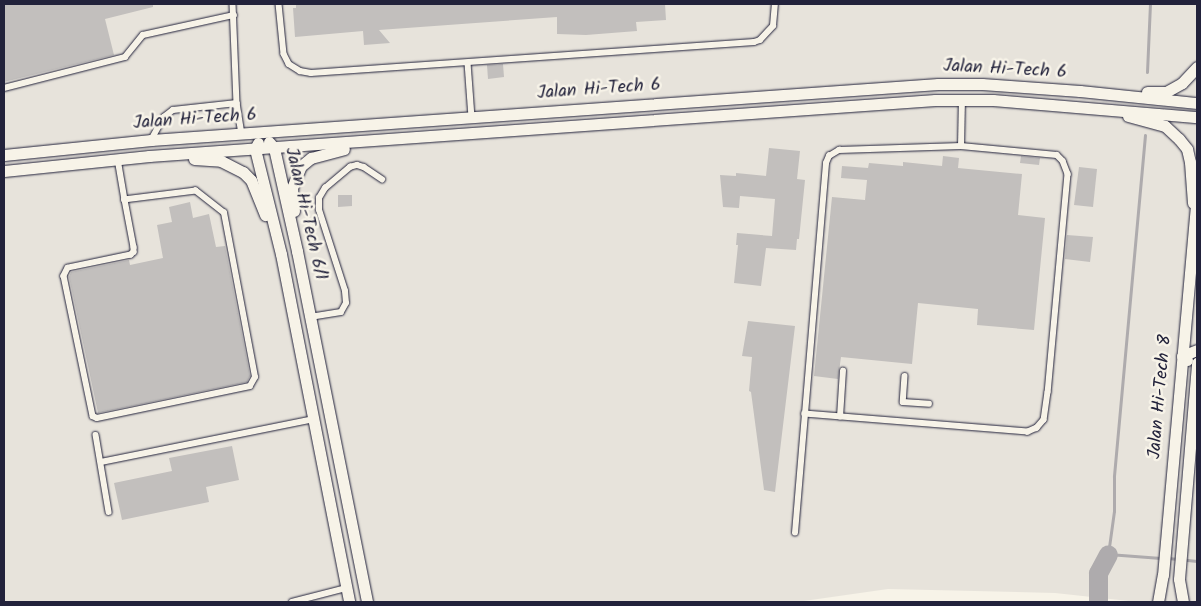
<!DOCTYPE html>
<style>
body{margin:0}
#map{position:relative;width:1201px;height:606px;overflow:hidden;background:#f7f3e8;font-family:Kalam,sans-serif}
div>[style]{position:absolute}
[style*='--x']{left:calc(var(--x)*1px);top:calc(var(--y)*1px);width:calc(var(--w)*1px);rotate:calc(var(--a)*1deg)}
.built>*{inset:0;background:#e7e3db}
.stream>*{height:3px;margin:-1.5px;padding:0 1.5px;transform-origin:1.5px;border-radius:1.5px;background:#aeabad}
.river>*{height:19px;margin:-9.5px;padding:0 9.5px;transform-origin:9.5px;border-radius:9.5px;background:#aeabad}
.building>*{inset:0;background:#c2bfbd}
.roads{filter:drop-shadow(0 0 1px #22223b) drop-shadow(0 0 1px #22223b)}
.lane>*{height:5.5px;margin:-2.75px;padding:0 2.75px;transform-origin:2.75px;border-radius:2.75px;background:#f7f3e8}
.street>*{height:11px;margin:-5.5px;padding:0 5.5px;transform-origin:5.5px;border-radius:5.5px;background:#f7f3e8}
span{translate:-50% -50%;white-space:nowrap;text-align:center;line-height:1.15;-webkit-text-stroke:5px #f7f3e8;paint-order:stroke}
.street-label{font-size:18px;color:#22223b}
.frame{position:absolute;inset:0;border:5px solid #22223b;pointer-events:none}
</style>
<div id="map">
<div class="built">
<i style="clip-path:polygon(4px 4px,1197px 4px,1197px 602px,1138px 602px,1055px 593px,888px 589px,797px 602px,4px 602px)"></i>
</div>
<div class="stream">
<i style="--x:1147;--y:72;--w:68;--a:-87.5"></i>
<i style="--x:1145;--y:135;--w:343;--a:95.2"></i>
<i style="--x:1114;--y:477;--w:34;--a:90"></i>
<i style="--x:1114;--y:511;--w:43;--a:97.9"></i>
<i style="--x:1108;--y:554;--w:53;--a:4.3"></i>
<i style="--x:1168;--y:558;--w:29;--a:6"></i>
</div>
<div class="river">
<i style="--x:1098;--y:602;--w:29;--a:-90"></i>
<i style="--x:1098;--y:573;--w:21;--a:-62"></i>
</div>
<div class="building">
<i style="clip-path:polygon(4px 4px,153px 4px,153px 7px,105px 19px,114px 55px,4px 82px)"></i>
<i style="clip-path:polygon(296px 4px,665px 4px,666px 20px,636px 22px,637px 31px,586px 35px,557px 34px,557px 17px,379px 30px,390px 43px,364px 45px,363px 31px,295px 37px,293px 8px,296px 8px)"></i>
<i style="clip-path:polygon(503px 64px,504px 77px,488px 79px,487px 65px)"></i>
<i style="clip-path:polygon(769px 148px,800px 151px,797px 179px,805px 180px,799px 239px,797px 239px,796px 250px,766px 248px,761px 286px,734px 283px,738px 245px,736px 245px,737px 233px,772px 236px,775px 199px,740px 196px,739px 208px,723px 207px,720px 175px,736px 176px,736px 173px,766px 176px)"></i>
<i style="clip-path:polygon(943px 156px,959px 158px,958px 168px,1022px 174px,1018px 215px,1045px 218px,1034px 330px,977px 325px,978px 309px,918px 303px,912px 364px,841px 357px,838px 379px,814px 376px,832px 197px,865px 200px,867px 180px,841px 178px,842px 166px,868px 168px,869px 163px,903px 166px,903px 162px,942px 166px)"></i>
<i style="clip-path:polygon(1021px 156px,1040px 158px,1039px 165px,1020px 163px)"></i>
<i style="clip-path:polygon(1079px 167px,1097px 169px,1093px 207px,1074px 205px)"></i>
<i style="clip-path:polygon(338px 195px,352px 195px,352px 206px,338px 207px)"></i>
<i style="clip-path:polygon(190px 202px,193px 218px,209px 214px,216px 247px,225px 246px,250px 376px,247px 382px,98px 413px,69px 277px,71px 272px,129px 260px,130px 265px,163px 258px,157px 225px,172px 222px,169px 207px)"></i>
<i style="clip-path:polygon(1067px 235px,1093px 237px,1090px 262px,1065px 259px)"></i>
<i style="clip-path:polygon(748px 321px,795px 326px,775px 492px,764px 490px,751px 392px,749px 391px,752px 357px,742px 356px)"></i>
<i style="clip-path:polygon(232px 446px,239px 480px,206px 487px,209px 502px,122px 520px,114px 483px,172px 471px,169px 458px)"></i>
</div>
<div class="roads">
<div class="lane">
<i style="--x:233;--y:4;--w:99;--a:87.7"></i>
<i style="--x:279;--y:4;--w:50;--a:84.3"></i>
<i style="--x:284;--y:54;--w:11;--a:63"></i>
<i style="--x:289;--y:64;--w:13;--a:32"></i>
<i style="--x:300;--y:71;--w:11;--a:10"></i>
<i style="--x:311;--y:73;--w:444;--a:-4"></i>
<i style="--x:754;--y:42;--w:6;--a:-18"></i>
<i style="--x:760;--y:40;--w:19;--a:-47"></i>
<i style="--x:773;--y:26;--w:22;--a:-85"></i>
<i style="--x:468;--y:63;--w:54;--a:85.8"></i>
<i style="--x:4;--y:88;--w:125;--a:-14.4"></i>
<i style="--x:125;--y:57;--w:28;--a:-51"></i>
<i style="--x:143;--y:35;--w:93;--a:-12.4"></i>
<i style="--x:151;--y:140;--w:26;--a:-61"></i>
<i style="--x:164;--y:117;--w:11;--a:-38"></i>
<i style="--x:173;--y:110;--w:64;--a:-6.2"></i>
<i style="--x:237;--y:103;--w:30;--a:81"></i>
<i style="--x:961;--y:146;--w:47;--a:-88.8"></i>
<i style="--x:118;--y:159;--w:42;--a:80.3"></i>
<i style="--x:125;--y:200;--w:48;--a:79.2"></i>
<i style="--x:134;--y:247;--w:5;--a:90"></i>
<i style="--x:134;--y:252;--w:4;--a:135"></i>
<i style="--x:131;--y:255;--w:64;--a:168.3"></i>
<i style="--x:68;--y:268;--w:9;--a:117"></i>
<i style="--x:64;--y:276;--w:143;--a:78.3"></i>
<i style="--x:93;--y:416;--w:4;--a:27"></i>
<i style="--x:97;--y:418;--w:156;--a:-11.8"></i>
<i style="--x:250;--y:386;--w:10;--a:-61"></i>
<i style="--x:255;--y:377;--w:167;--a:-100.7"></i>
<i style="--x:224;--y:213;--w:36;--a:-142"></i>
<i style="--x:196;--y:191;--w:72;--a:172.8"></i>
<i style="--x:310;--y:317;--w:31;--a:-9"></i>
<i style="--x:341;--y:312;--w:10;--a:-61"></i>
<i style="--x:346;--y:303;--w:12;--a:-95"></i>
<i style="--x:345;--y:291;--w:85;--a:-107.8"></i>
<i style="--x:319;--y:210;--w:12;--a:-90"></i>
<i style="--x:319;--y:198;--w:12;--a:-59"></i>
<i style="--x:325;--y:188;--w:33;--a:-40"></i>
<i style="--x:350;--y:167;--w:7;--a:-16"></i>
<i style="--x:357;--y:165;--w:7;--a:16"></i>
<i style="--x:364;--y:167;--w:22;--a:34"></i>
<i style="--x:905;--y:376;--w:26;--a:94"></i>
<i style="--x:903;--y:402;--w:26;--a:4"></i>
<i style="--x:840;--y:417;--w:46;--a:-86.3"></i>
<i style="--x:96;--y:435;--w:78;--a:80.4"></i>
<i style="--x:101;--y:462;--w:217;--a:-11.4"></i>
<i style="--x:795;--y:533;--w:371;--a:-85.2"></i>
<i style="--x:826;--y:163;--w:8;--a:-67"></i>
<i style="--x:829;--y:156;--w:12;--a:-31"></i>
<i style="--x:839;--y:150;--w:122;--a:-1.9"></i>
<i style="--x:961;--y:146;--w:96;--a:5.4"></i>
<i style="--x:1057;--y:155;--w:8;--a:45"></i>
<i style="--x:1063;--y:161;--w:14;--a:69"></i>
<i style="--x:1068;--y:174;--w:219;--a:95.2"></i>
<i style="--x:1048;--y:392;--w:28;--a:98"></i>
<i style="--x:1044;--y:420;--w:11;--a:131"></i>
<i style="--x:1037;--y:428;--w:10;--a:156"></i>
<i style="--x:1028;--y:432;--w:224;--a:-175.4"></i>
<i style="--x:292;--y:602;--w:56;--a:-14.5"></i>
</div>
<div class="street">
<i style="--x:1147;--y:92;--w:19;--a:0"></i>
<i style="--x:1166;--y:92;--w:18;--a:-29"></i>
<i style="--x:1182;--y:83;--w:22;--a:-47"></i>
<i style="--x:1128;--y:116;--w:38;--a:15"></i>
<i style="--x:1165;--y:126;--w:19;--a:43"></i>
<i style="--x:1179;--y:139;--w:13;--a:51"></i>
<i style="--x:1187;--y:149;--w:13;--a:77"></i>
<i style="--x:1190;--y:162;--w:41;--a:85.8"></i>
<i style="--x:269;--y:142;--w:8;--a:50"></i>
<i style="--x:274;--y:148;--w:106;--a:77.4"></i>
<i style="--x:297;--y:251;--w:358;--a:78.7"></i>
<i style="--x:258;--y:143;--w:7;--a:117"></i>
<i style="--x:255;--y:149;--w:108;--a:76.1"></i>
<i style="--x:281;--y:254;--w:355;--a:78.9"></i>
<i style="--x:4;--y:155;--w:148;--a:-5.8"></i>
<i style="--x:151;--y:140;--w:789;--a:-4.07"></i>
<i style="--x:938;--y:84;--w:44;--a:0"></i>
<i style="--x:982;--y:84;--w:98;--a:4.1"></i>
<i style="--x:1080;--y:91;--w:118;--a:5.9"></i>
<i style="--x:194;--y:159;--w:27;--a:4"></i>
<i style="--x:221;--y:161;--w:25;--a:27"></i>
<i style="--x:243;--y:172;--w:11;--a:45"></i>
<i style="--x:251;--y:180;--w:38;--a:68"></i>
<i style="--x:4;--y:171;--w:146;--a:-5.9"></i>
<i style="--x:149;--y:156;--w:788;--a:-4.08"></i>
<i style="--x:935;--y:100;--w:58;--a:0"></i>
<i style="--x:993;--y:100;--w:205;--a:4.8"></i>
<i style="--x:294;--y:211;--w:23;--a:-95"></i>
<i style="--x:292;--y:188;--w:24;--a:-68"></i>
<i style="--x:301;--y:166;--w:13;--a:-39"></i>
<i style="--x:311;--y:158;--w:34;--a:-15"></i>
<i style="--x:1187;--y:360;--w:6;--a:-141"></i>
<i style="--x:1182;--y:356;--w:16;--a:-22"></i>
<i style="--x:1158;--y:602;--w:27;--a:-80"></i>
<i style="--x:1163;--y:575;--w:383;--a:-84.9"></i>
<i style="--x:1183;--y:602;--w:23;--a:-100"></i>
<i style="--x:1179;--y:579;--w:217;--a:-85.2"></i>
</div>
</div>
<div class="street-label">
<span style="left:1005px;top:70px;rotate:3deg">Jalan Hi-Tech 6</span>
<span style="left:599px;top:90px;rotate:-4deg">Jalan Hi-Tech 6</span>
<span style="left:195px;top:120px;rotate:-4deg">Jalan Hi-Tech 6</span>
<span style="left:305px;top:214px;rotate:77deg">Jalan Hi-Tech 6/1</span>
<span style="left:1161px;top:397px;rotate:-85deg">Jalan Hi-Tech 8</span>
</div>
<div class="frame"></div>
</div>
